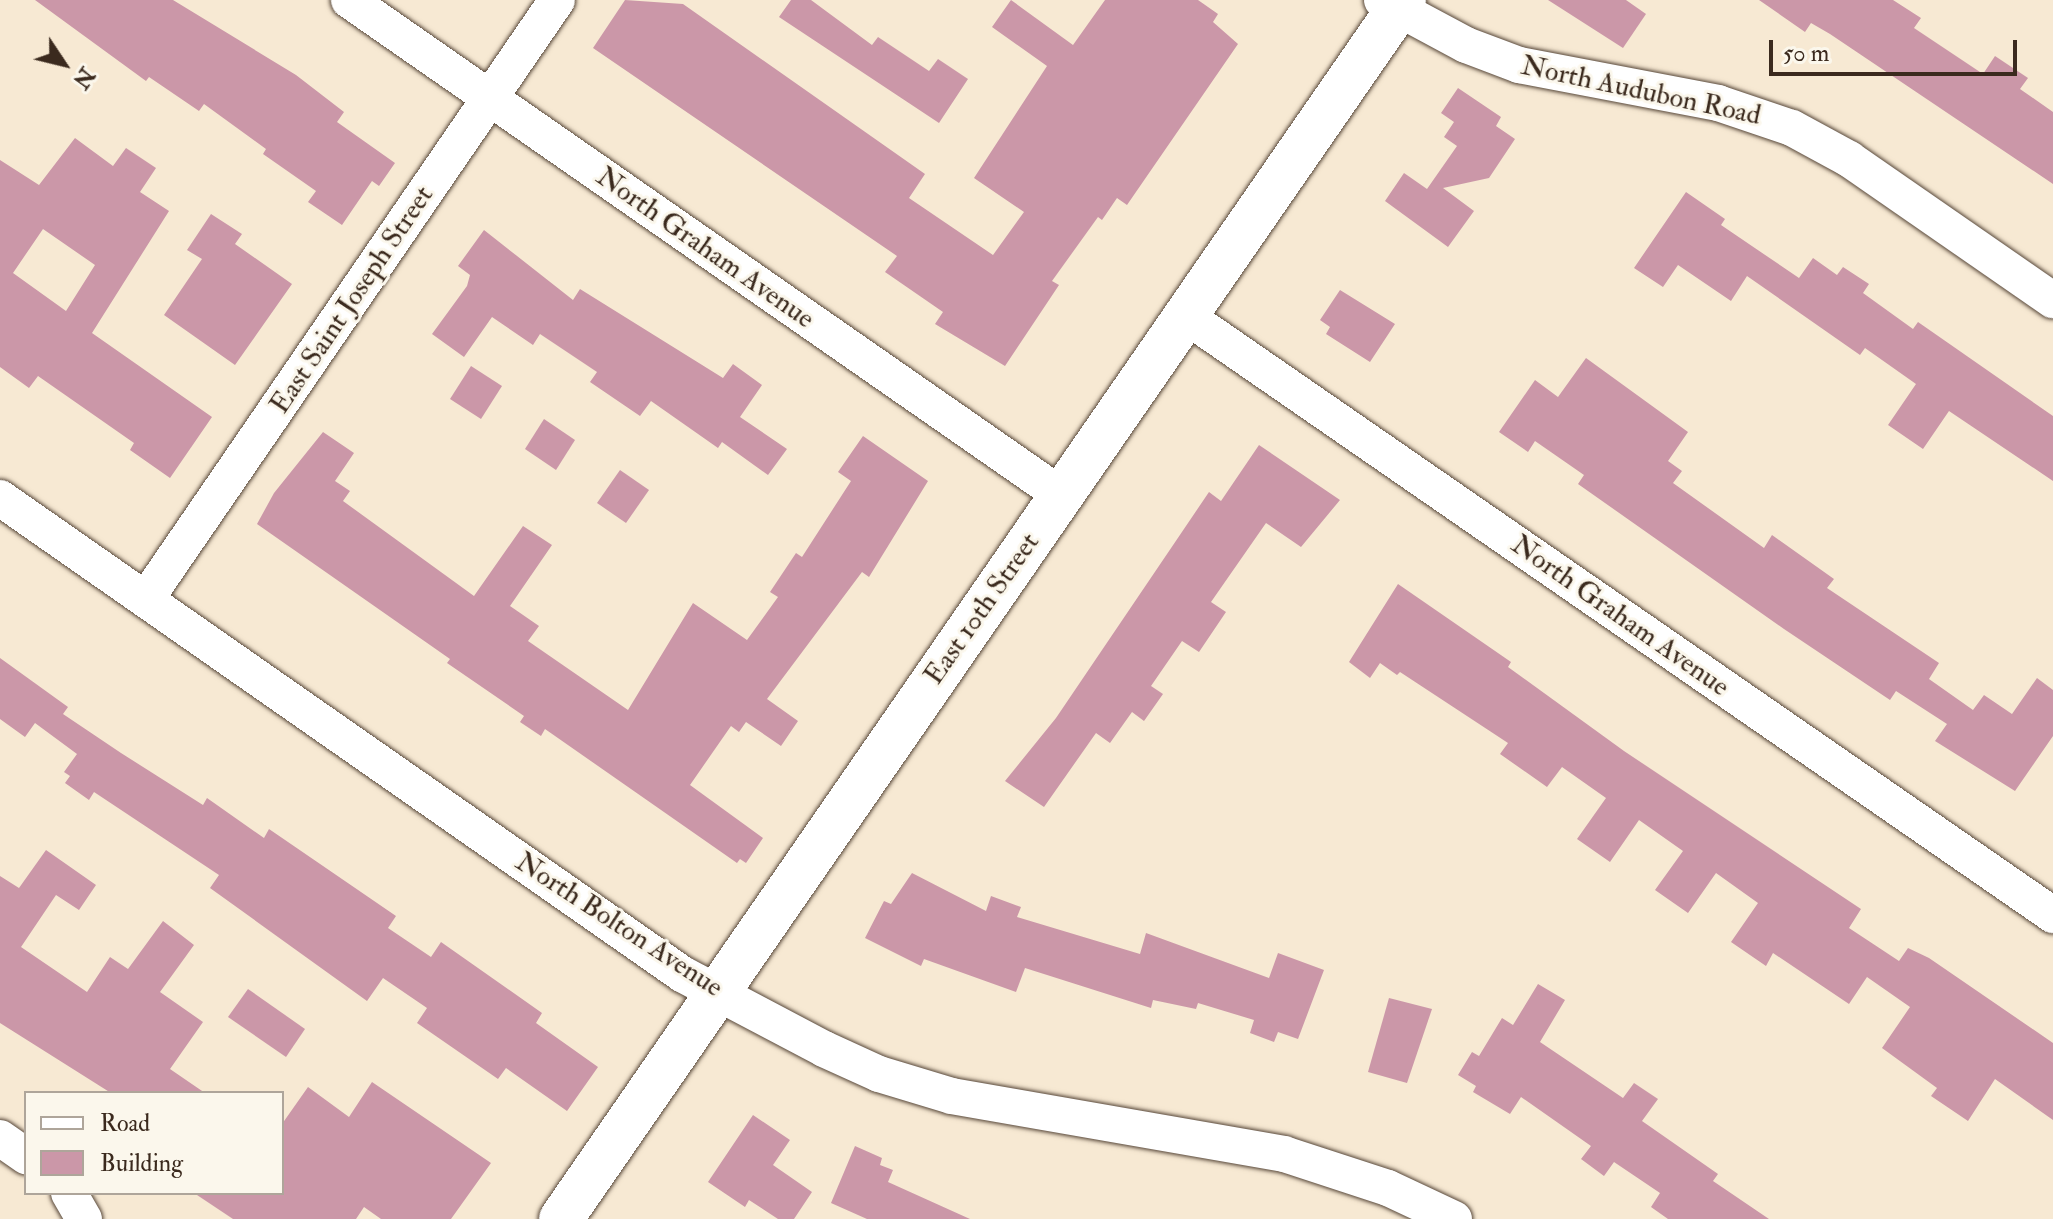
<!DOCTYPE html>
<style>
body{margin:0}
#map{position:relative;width:2053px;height:1219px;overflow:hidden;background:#f7e9d3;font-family:"IM FELL Double Pica",serif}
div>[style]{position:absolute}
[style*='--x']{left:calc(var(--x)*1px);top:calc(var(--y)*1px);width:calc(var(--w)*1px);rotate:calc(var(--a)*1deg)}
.building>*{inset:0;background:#cb97a8}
.roads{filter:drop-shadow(0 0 2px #574739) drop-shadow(0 0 2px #574739)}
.minor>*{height:36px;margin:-18px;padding:0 18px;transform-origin:18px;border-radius:18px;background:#fff}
.secondary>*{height:44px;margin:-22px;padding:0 22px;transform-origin:22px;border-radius:22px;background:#fff}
span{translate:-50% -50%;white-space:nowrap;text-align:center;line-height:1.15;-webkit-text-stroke:6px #fbf7ec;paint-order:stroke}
.street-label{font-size:28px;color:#3b2a1e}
.legend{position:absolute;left:24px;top:1091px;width:260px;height:104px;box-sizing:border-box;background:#fbf7ec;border:2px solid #aea59a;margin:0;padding:10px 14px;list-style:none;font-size:24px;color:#3b2a1e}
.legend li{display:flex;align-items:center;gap:16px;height:40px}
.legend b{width:40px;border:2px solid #aea59a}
.north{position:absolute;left:24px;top:24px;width:80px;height:80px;-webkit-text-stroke:6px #fbf7ec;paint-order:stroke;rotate:125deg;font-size:22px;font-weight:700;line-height:32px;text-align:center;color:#3b2a1e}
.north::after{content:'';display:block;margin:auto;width:28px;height:36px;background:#3b2a1e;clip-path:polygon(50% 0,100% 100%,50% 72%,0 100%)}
.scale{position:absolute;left:1769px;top:40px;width:248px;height:36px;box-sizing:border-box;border:4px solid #3b2a1e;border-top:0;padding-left:10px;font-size:24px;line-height:28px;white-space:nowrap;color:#3b2a1e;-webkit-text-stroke:6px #fbf7ec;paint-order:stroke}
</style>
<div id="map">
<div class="building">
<i style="clip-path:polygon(35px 0,173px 0,296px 75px,344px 112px,337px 122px,395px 163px,379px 186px,372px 181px,342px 225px,308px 202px,316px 191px,263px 154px,266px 149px,204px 104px,199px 111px,149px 77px,146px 81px)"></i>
<i style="clip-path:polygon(625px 0,683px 4px,925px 174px,909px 198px,993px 255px,1024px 212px,974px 178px,1047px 66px,992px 27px,1011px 0,1073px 45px,1105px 0,1198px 0,1218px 14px,1213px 22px,1238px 44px,1127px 205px,1117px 198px,1102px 220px,1098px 217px,1052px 281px,1059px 285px,1005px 366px,935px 324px,943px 312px,885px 272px,897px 256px,593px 48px)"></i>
<i style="clip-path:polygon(791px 0,811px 0,872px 45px,878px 37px,929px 71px,938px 59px,968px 79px,939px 123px,779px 17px)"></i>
<i style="clip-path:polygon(1548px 0,1626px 0,1646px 14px,1623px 48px)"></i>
<i style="clip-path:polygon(1759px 0,1893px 0,1921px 18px,1914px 28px,1983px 74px,1995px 56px,2028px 78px,2020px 89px,2053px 112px,2053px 184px,1830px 34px,1811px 23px,1805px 32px)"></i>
<i style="clip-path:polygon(1458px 88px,1501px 117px,1496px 126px,1515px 139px,1489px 178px,1443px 188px,1474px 211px,1448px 247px,1385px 201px,1404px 173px,1427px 189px,1457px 146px,1444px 137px,1454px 122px,1441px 113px)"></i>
<i style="clip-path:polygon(evenodd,75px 138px,113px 166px,126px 148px,156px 168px,140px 192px,169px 211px,92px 333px,212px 417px,170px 478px,130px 450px,134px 443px,38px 376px,29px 388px,0 367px,0 160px,39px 185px,75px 138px,43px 229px,95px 265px,66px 311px,13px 273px,43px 229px)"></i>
<i style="clip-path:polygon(1686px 192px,1725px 219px,1721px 225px,1799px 278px,1813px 258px,1837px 275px,1843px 267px,1869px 284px,1863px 293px,1913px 329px,1918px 322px,2053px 416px,2053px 481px,1949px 411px,1923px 449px,1888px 425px,1916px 384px,1865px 348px,1860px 355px,1747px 276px,1731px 301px,1678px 265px,1663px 287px,1634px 268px)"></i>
<i style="clip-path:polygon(211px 214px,242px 234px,235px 244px,292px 284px,235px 365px,164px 315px,202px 259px,187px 250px)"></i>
<i style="clip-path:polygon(484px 230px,573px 300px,580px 289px,723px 378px,733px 364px,762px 385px,740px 417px,787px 449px,768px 475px,722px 442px,718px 448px,651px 401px,640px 416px,590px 382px,597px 372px,540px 334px,533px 345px,492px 317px,464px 357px,432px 334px,467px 286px,470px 275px,458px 266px)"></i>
<i style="clip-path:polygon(1340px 290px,1395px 324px,1370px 362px,1326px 334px,1330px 327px,1320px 320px)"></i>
<i style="clip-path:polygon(1586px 358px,1688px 432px,1668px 461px,1682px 471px,1673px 483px,1764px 548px,1772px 535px,1834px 579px,1827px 588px,1939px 663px,1929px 679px,1973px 710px,1984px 695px,2012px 714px,2037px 678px,2053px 690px,2053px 736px,2015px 791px,1935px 741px,1947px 724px,1896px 691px,1890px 700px,1784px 629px,1578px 484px,1584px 475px,1535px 441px,1528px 452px,1499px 432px,1535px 380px,1558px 397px)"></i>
<i style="clip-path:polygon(471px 366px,502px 386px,481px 419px,450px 399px)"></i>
<i style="clip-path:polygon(544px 419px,575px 440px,556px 470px,525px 449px)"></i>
<i style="clip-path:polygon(323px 432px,354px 453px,335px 481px,350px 491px,343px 501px,474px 596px,523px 526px,552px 545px,510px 606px,539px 626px,528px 641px,628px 710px,693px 603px,747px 640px,778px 597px,770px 592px,796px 553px,802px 557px,851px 481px,838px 472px,863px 436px,928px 481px,869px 577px,862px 572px,767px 699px,798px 721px,781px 746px,746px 722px,739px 732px,731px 726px,690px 785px,763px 838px,746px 863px,740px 859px,737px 863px,545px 729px,541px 736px,520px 722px,524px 716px,447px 663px,450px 659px,257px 524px,274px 493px)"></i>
<i style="clip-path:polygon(1259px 445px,1340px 500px,1301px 547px,1266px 523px,1211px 602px,1226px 612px,1199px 652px,1182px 641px,1151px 686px,1163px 694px,1144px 721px,1132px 712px,1110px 743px,1096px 733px,1044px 807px,1005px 781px,1056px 718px,1209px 492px,1221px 501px)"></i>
<i style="clip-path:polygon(620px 470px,649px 490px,626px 523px,597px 503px)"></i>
<i style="clip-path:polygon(1398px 584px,1511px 662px,1508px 667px,1624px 751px,1861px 909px,1849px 928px,1899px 961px,1908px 948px,1929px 958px,2053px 1043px,2053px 1120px,1995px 1079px,1968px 1121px,1931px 1096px,1937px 1088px,1882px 1048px,1910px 1007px,1867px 977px,1849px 1004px,1773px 953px,1766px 966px,1731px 942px,1758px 903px,1716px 873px,1688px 913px,1655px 890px,1683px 851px,1639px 820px,1610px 862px,1577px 839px,1606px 798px,1562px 767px,1547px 787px,1500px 754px,1508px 743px,1400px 672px,1397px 675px,1380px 663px,1370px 678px,1349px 662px)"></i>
<i style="clip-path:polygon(0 658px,68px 707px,63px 714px,121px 753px,203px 805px,207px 798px,264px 838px,269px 829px,396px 916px,388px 928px,431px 957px,441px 942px,542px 1013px,536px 1023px,598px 1067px,567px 1111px,506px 1068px,498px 1079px,417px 1023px,427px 1008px,383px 978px,367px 1001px,210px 888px,219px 875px,94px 792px,89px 800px,65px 783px,70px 776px,64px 772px,77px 754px,35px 723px,25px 737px,0 719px)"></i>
<i style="clip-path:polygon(46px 850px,96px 885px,79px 910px,56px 895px,21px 947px,87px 992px,110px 957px,128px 969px,163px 921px,194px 945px,160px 992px,203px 1022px,170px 1069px,205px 1093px,111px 1093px,0 1023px,0 876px,19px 888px)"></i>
<i style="clip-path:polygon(912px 873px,986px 911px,991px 896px,1021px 907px,1017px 917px,1140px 954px,1146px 933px,1269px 978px,1278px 953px,1324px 970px,1298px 1039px,1278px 1032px,1274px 1042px,1250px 1033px,1254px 1020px,1198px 1003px,1196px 1009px,1153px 1000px,1151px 1008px,1025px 968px,1016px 992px,924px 959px,921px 966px,865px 938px,884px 901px,891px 904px)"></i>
<i style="clip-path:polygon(1538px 984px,1565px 1000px,1540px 1042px,1623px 1098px,1634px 1083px,1658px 1099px,1642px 1121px,1718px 1174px,1713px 1181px,1769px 1219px,1668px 1219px,1651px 1207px,1660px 1193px,1614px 1162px,1604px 1176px,1581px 1159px,1591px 1146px,1521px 1097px,1510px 1114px,1473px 1092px,1476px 1086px,1458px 1075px,1472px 1052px,1479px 1056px,1502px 1018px,1513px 1025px)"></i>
<i style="clip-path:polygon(248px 989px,305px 1029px,286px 1057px,228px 1017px)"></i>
<i style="clip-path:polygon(1389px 998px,1432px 1009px,1407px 1083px,1368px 1072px)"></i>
<i style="clip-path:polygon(372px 1082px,491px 1163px,451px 1219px,381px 1219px,364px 1207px,356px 1219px,233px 1219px,194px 1193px,282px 1193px,282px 1124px,308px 1087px,349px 1117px)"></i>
<i style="clip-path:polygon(753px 1115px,790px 1140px,773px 1165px,812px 1192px,794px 1219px,778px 1219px,749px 1200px,745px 1207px,708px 1182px)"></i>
<i style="clip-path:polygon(855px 1146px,882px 1158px,880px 1165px,893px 1170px,888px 1182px,970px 1219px,867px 1219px,831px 1203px)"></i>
</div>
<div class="roads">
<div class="minor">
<i style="--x:349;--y:0;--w:867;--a:34.81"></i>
<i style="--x:1382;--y:0;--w:95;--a:28.2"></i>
<i style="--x:1466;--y:45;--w:57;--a:20.7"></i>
<i style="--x:1519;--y:65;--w:203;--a:10.8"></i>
<i style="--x:1718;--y:103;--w:78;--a:18.7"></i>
<i style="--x:1792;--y:128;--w:65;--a:28.5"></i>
<i style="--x:1849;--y:159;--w:248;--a:34.7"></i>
<i style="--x:1186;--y:316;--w:1054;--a:34.64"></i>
<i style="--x:0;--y:498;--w:832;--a:34.91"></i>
<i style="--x:682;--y:974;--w:161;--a:27.8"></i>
<i style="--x:824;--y:1049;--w:60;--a:24.4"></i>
<i style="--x:879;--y:1074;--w:76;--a:16.8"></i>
<i style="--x:952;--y:1096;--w:337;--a:9.9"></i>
<i style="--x:1284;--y:1154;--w:109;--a:18.1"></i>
<i style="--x:1388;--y:1188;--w:73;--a:25.2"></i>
<i style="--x:146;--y:599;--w:726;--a:-55.54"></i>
<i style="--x:0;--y:1138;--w:32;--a:35"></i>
<i style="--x:69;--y:1193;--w:30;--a:60"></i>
</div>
<div class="secondary">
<i style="--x:561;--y:1219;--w:1482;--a:-55.33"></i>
</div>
</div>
<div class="street-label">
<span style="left:1641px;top:91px;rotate:12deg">North Audubon Road</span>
<span style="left:705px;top:248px;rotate:35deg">North Graham Avenue</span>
<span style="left:352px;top:300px;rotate:-56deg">East Saint Joseph Street</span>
<span style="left:982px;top:609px;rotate:-55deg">East 10th Street</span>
<span style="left:1620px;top:616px;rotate:35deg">North Graham Avenue</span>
<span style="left:619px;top:925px;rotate:33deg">North Bolton Avenue</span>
</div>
<ul class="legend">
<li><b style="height:10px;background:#fff"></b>Road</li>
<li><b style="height:22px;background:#cb97a8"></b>Building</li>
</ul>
<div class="north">N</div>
<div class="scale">50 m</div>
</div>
